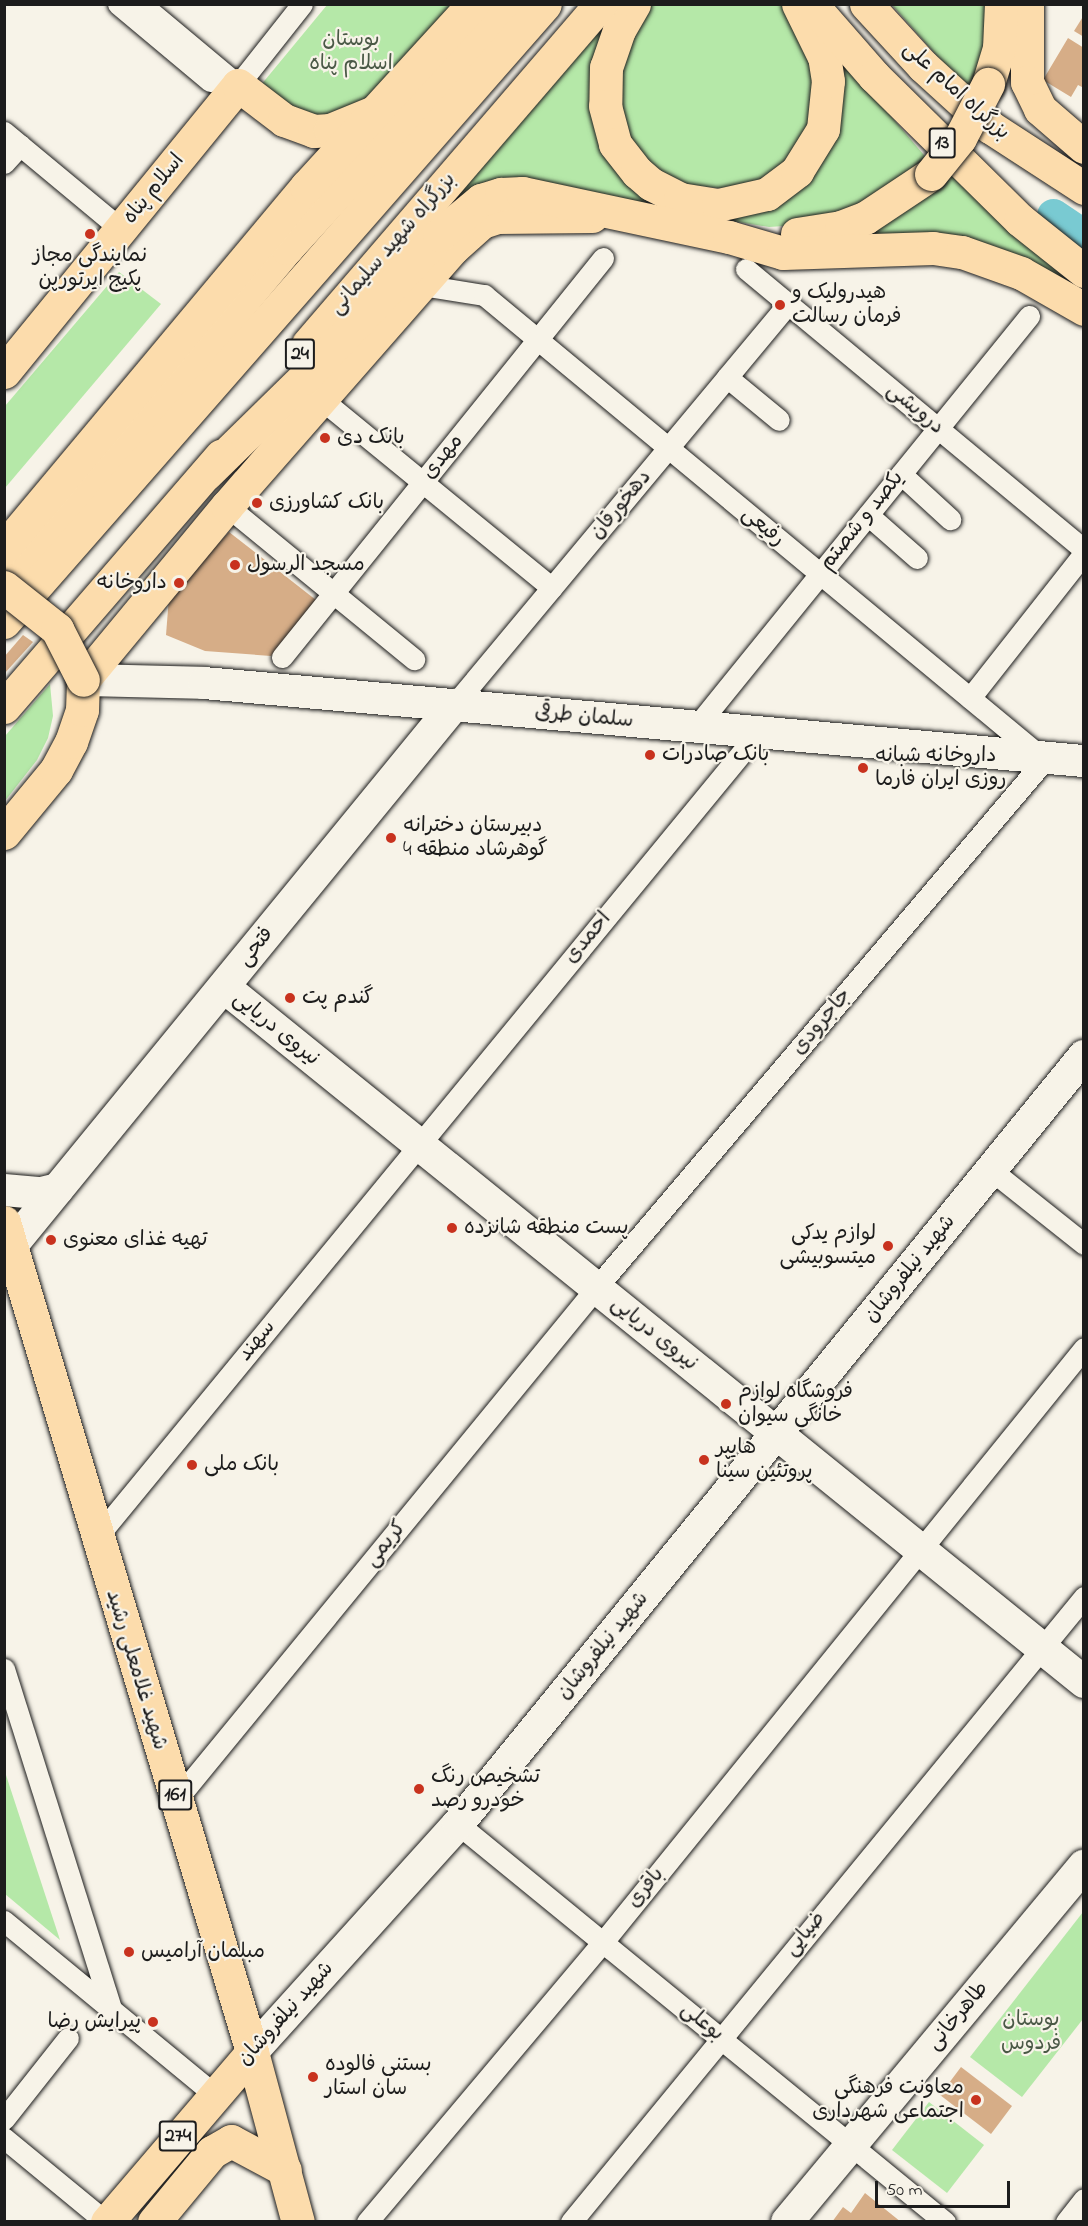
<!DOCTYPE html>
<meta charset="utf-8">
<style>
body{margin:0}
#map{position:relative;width:1088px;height:2226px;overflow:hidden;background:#f7f3e8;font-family:"Indie Flower","Playpen Sans Arabic",sans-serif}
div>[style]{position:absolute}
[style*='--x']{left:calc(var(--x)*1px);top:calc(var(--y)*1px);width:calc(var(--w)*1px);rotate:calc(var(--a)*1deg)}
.green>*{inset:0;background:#b5e8a8}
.river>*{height:33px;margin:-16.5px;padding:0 16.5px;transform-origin:16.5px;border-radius:16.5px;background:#79cad2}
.building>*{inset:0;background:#d6ad87}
.roads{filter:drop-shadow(0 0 2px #1c1c1c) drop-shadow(0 0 2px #1c1c1c)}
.minor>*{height:21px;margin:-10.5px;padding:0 10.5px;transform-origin:10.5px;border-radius:10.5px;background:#f7f3e8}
.secondary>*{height:32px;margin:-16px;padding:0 16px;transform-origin:16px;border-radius:16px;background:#f7f3e8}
.primary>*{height:33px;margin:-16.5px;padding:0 16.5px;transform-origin:16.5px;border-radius:16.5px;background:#fcdcac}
.trunk>*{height:33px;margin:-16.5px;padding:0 16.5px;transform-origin:16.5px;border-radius:16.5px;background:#fcdcac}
.bridges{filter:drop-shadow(0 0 2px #1c1c1c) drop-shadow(0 0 2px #1c1c1c)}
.primary-bridge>*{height:33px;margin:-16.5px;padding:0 16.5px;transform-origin:16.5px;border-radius:16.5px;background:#fcdcac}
.trunk-bridge>*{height:33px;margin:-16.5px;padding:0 16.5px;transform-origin:16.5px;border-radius:16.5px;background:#fcdcac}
.dots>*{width:16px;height:16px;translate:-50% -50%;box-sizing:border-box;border:3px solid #f7f3e8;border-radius:50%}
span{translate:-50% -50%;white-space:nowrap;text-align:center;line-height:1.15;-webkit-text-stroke:4.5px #f7f3e8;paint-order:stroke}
.shield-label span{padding:2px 4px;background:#f7f3e8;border:2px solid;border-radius:4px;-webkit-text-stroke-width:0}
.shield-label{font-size:20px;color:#1c1c1c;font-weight:700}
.park-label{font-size:21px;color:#4a5946}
.street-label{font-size:21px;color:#1c1c1c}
.poi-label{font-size:21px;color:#1c1c1c}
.left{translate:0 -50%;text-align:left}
.right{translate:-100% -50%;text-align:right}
.frame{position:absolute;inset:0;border:6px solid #1c1c1c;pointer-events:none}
.scale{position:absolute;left:875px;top:2181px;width:135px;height:27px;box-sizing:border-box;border:3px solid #1c1c1c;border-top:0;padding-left:8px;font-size:18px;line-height:21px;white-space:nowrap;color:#1c1c1c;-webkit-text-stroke:4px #f7f3e8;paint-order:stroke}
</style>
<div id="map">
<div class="green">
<i style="clip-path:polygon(327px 5px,459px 5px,377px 92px,328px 122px,256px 91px)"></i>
<i style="clip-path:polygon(623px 5px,598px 89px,672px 204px,801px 179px,823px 36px,929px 161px,908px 181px,814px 224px,769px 227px,501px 183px,341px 320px)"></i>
<i style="clip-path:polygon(642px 5px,790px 5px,816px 52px,807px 147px,752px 191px,662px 183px,615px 118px,620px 44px)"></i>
<i style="clip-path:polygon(892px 5px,992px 5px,974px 92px,938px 57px)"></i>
<i style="clip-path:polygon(946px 170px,1048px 263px,1083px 291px,1035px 273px,828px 238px)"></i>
<i style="clip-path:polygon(119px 272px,161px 304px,5px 488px,5px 406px)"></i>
<i style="clip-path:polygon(50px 684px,53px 716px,48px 738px,37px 760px,5px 801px,5px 736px)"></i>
<i style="clip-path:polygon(4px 1772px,5px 1772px,60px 1940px,5px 1894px)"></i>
<i style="clip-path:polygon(1083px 1912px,1083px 2019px,1022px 2097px,970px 2057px)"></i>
<i style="clip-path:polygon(929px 2102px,984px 2145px,947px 2193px,892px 2150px)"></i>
</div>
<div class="river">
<i style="--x:1053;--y:215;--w:37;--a:34"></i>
</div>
<div class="building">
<i style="clip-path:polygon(1084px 15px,1084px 37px,1074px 31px)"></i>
<i style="clip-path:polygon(1068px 38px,1084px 48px,1084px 88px,1078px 85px,1071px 97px,1043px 80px)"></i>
<i style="clip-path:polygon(229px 532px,316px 600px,271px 656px,205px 651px,166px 635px,169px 597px)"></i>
<i style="clip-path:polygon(23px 635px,33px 642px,4px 674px,4px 657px)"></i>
<i style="clip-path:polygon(961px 2067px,1012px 2106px,991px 2134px,940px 2095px)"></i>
<i style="clip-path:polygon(865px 2193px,901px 2222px,832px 2222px,843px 2207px,851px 2213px)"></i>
</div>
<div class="roads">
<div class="minor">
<i style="--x:118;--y:4;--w:120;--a:39.9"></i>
<i style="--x:141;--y:4;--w:126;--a:39.9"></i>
<i style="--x:238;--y:85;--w:103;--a:-51.7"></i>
<i style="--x:4;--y:132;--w:152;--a:39.7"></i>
<i style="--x:4;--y:163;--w:24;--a:-48"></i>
<i style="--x:746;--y:269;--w:440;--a:39.7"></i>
<i style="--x:422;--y:285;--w:63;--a:9.2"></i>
<i style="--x:484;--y:295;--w:724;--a:39.67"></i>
<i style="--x:727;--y:377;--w:67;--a:39.6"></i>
<i style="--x:321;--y:399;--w:298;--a:39.3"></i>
<i style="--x:901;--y:474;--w:67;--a:42.6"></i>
<i style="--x:227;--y:506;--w:242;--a:39.3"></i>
<i style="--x:868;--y:515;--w:65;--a:41.3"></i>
<i style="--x:282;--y:657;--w:512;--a:-51.18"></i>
<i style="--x:970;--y:698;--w:184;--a:-51.8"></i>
<i style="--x:454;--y:705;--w:522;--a:-50.21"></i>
<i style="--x:696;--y:727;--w:529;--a:-50.98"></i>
<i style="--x:991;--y:1170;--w:119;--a:38.5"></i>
<i style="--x:96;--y:1538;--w:1042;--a:-50.57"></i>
<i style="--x:4;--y:1669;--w:355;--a:72.5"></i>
<i style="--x:176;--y:1800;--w:662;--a:-50.64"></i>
<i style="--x:596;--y:1288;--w:697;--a:-49.66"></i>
<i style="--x:458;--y:1824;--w:629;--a:39.26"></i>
<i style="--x:4;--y:1921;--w:271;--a:39.5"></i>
<i style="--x:4;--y:2119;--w:103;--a:-51.7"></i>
<i style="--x:4;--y:2138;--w:132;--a:39.5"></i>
<i style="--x:367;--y:2222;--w:366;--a:-49.9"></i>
<i style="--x:603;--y:1942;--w:764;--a:-51"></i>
<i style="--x:571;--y:2222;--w:809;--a:-50.62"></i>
<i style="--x:1066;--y:2222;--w:29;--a:-52"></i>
</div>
<div class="secondary">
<i style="--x:83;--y:680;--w:121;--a:1.4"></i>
<i style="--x:204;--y:683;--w:883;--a:5.07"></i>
<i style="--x:224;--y:987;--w:1106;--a:38.94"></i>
<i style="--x:4;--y:1190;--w:37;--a:5"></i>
<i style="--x:41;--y:1193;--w:17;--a:-13"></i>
<i style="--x:12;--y:1245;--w:698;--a:-50.7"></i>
<i style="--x:252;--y:2052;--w:307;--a:-47.9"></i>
<i style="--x:458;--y:1824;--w:991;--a:-50.82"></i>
<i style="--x:787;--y:2222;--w:464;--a:-50.2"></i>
</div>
<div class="primary">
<i style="--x:4;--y:372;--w:370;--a:-50.8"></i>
<i style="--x:238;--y:85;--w:58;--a:37.3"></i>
<i style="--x:284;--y:120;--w:32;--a:20"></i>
<i style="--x:314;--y:131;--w:16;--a:-4"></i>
<i style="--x:330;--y:130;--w:48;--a:-22.2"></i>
<i style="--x:4;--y:585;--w:440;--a:-50"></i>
<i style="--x:4;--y:833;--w:82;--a:-50.5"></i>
<i style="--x:56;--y:770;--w:32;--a:-62"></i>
<i style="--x:71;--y:742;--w:34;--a:-71"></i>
<i style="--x:82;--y:710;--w:30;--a:-88"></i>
<i style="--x:83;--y:680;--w:226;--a:-50.4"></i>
<i style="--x:227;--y:506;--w:343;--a:-48.8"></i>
<i style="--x:453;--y:248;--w:39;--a:-42"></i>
<i style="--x:482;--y:222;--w:16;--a:-18"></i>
<i style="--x:497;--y:217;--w:95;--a:-0.6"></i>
<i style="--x:4;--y:1222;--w:866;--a:73.36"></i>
<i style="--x:252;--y:2052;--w:176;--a:74.9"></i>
<i style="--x:107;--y:2222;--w:223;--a:-49.5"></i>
<i style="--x:154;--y:2222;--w:91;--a:-50.4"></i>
<i style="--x:212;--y:2152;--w:22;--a:-30"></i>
<i style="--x:231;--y:2141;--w:61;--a:28.2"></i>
</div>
<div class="trunk">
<i style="--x:634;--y:4;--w:30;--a:120"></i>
<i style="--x:619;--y:30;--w:39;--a:109"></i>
<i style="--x:606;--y:67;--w:39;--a:91"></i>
<i style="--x:605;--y:106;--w:39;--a:75"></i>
<i style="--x:615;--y:144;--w:36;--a:52"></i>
<i style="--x:637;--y:172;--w:18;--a:41"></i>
<i style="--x:651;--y:184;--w:33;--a:27"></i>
<i style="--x:680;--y:199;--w:38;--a:9"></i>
<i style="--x:718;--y:205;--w:50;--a:-12.7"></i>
<i style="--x:767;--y:194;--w:38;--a:-37"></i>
<i style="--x:797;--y:171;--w:49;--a:-58.2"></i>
<i style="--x:823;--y:129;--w:48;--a:-84.1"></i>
<i style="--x:828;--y:81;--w:24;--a:-99"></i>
<i style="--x:824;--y:57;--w:59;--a:-116.1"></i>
<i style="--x:866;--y:4;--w:84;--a:47.4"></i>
<i style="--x:923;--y:66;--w:91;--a:42.3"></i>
<i style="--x:990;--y:127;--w:112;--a:33"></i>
<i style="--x:1027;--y:4;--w:78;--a:90"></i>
<i style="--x:1027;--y:82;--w:30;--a:64"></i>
<i style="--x:1040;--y:109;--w:58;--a:40.8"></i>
<i style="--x:813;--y:6;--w:93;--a:48.9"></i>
<i style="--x:874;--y:76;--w:205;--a:44.6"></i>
<i style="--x:1020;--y:220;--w:82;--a:38.6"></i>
<i style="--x:988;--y:84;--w:38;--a:-73"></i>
<i style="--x:999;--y:48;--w:44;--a:-87.4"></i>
<i style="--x:797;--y:234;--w:45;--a:-9"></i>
<i style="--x:841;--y:227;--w:26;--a:-21"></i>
<i style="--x:865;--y:218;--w:79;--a:-33.7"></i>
<i style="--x:287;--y:248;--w:330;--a:-47.7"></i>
<i style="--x:308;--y:344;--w:448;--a:-49.3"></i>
<i style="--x:207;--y:473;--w:136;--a:-44.4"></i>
<i style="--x:304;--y:378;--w:197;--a:-46.6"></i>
<i style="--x:439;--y:235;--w:55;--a:-39.8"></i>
<i style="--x:481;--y:200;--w:21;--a:-17"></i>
<i style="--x:501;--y:194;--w:21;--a:-3"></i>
<i style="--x:522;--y:193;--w:212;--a:12"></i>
<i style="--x:729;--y:237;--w:56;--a:16.5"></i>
<i style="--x:783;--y:253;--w:150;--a:-1.9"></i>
<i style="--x:933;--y:248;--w:29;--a:8"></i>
<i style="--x:962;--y:252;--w:63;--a:19.6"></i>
<i style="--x:1021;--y:273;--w:73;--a:29.7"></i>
<i style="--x:4;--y:548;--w:471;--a:-50.1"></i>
<i style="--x:306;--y:187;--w:248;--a:-47.6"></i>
<i style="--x:4;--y:622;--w:821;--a:-48.8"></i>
<i style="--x:4;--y:707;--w:332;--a:-49.2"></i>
</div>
</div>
<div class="bridges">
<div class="primary-bridge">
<i style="--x:4;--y:587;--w:68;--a:38.4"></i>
<i style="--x:57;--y:629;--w:57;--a:63"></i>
</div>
<div class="trunk-bridge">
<i style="--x:931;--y:174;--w:46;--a:-51.1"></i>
<i style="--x:960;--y:138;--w:61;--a:-62.6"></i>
</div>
</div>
<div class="dots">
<i style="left:90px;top:234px;background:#c8321e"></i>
<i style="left:780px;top:305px;background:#c8321e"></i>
<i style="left:325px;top:438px;background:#c8321e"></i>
<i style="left:257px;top:503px;background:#c8321e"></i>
<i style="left:235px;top:565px;background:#c8321e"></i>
<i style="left:179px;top:583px;background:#c8321e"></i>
<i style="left:650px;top:755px;background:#c8321e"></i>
<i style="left:863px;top:768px;background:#c8321e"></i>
<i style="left:391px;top:838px;background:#c8321e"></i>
<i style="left:290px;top:998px;background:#c8321e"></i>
<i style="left:452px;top:1228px;background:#c8321e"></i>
<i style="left:51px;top:1240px;background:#c8321e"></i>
<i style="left:888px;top:1246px;background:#c8321e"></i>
<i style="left:726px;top:1404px;background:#c8321e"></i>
<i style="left:704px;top:1460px;background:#c8321e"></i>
<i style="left:192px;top:1465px;background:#c8321e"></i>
<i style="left:419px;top:1789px;background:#c8321e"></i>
<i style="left:129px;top:1952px;background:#c8321e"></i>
<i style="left:153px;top:2022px;background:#c8321e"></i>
<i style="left:313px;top:2077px;background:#c8321e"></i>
<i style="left:976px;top:2100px;background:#c8321e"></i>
</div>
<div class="shield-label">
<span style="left:942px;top:143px">13</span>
<span style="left:300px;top:354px">24</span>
<span style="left:175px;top:1795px">161</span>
<span style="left:178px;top:2136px">274</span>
</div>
<div class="park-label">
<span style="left:351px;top:52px">بوستان<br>اسلام پناه</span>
<span style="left:1031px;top:2032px">بوستان<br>فردوس</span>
</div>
<div class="street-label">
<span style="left:956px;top:91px;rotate:42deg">بزرگراه امام علی</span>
<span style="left:154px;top:189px;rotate:-51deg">اسلام پناه</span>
<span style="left:393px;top:244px;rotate:-49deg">بزرگراه شهید سلیمانی</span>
<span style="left:915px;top:409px;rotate:40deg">درویشی</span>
<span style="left:443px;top:457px;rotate:-51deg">مهدی</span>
<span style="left:621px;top:505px;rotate:-50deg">دهخورقان</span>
<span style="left:862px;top:521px;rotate:-51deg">یکصد و شصتم</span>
<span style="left:763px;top:527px;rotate:40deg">رفیعی</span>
<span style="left:584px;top:717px;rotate:5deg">سلمان طرقی</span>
<span style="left:588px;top:938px;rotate:-50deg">احمدی</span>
<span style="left:256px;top:947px;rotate:-51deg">فتحی</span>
<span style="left:822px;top:1022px;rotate:-50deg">جاجرودی</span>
<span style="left:276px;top:1029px;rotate:39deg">نیروی دریایی</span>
<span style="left:910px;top:1269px;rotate:-51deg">شهید نیلفروشان</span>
<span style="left:654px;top:1334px;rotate:39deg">نیروی دریایی</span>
<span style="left:257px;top:1341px;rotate:-51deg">سهند</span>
<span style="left:386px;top:1544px;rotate:-51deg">کریمی</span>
<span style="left:603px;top:1646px;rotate:-51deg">شهید نیلفروشان</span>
<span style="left:136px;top:1670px;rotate:73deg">شهید غلامعلی رشید</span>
<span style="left:646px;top:1888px;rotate:-51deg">باقری</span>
<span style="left:805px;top:1934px;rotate:-50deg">ضیایی</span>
<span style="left:286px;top:2014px;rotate:-48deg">شهید نیلفروشان</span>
<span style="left:958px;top:2016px;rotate:-50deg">طاهرخانی</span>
<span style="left:702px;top:2022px;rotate:39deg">بوعلی</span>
</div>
<div class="poi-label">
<span style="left:90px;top:268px">نمایندگی مجاز<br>پکیج ایرتورپن</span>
<span class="left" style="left:792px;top:305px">هیدرولیک و<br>فرمان رسالت</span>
<span class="left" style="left:337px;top:438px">بانک دی</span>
<span class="left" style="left:269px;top:503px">بانک کشاورزی</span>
<span class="left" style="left:247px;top:565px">مسجد الرسول</span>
<span class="right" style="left:167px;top:583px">داروخانه</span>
<span class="left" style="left:662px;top:755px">بانک صادرات</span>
<span class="left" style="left:875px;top:768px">داروخانه شبانه<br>روزی ایران فارما</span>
<span class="left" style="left:403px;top:838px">دبیرستان دخترانه<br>گوهرشاد منطقه 4</span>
<span class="left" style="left:302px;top:998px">گندم پت</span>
<span class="left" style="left:464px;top:1228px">پست منطقه شانزده</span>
<span class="right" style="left:876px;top:1246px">لوازم یدکی<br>میتسوبیشی</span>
<span class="left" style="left:63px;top:1240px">تهیه غذای معنوی</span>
<span class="left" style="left:738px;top:1404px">فروشگاه لوازم<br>خانگی سیوان</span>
<span class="left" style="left:716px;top:1460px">هایپر<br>پروتئین سینا</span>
<span class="left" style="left:204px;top:1465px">بانک ملی</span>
<span class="left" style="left:431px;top:1789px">تشخیص رنگ<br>خودرو رصد</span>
<span class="left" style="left:141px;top:1952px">مبلمان آرامیس</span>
<span class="right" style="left:141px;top:2022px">پیرایش رضا</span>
<span class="left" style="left:325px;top:2077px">بستنی فالوده<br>سان استار</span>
<span class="right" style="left:964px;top:2100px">معاونت فرهنگی<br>اجتماعی شهرداری</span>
</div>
<div class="frame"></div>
<div class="scale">50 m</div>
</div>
